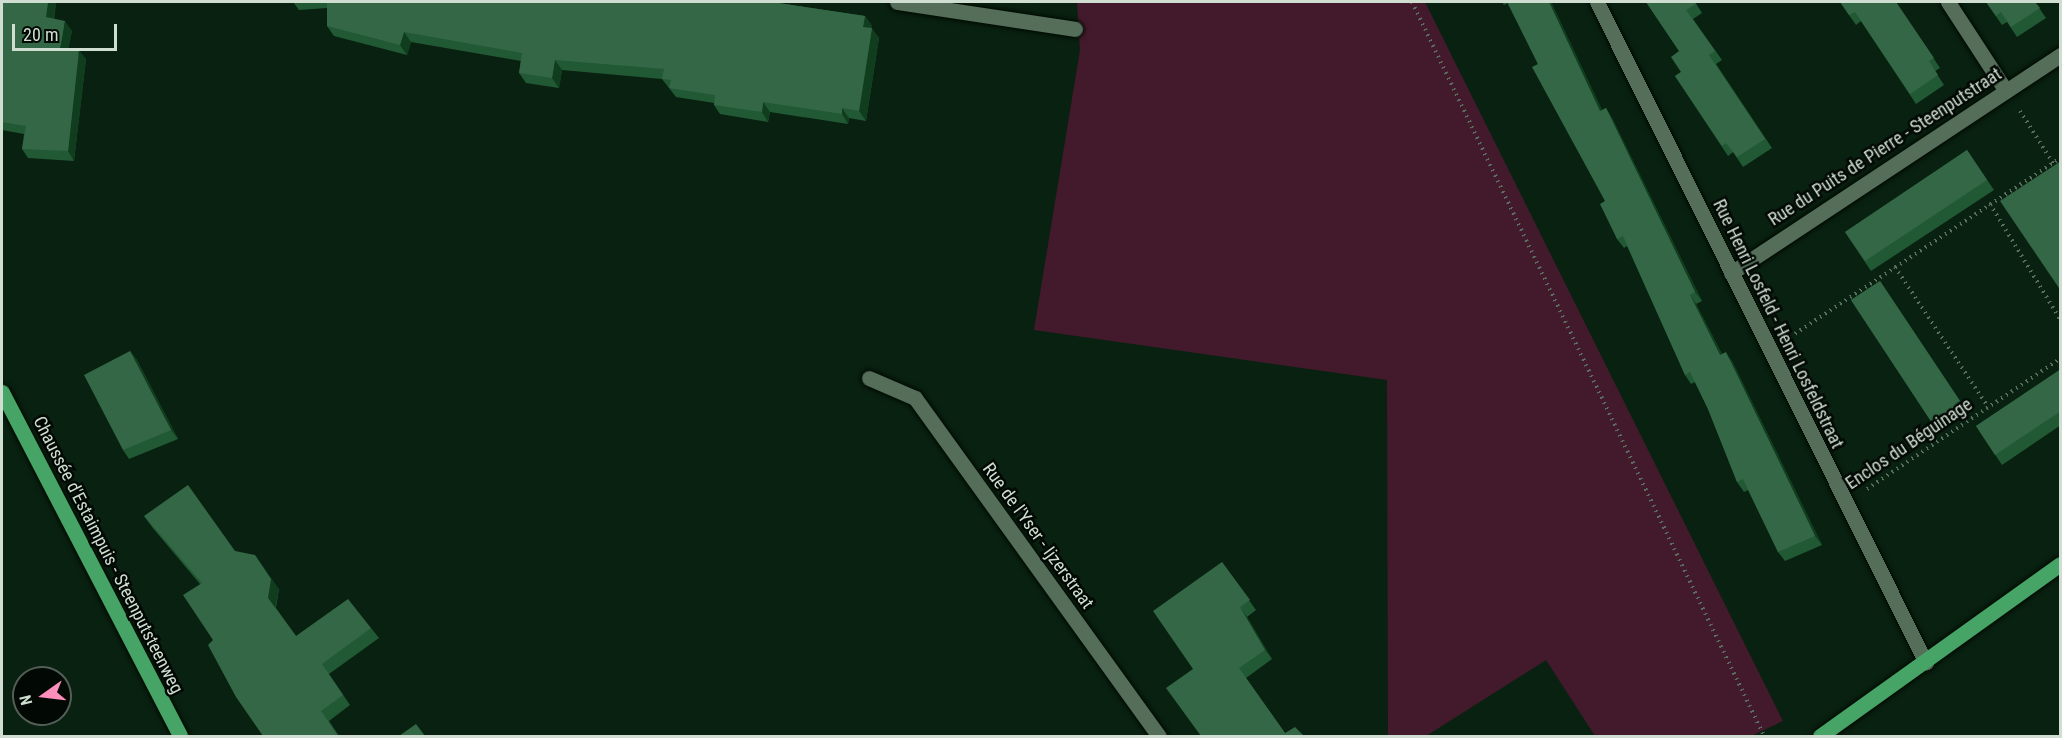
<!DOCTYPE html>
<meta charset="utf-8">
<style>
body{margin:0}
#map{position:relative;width:2062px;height:738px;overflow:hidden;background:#092110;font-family:"Roboto Condensed",sans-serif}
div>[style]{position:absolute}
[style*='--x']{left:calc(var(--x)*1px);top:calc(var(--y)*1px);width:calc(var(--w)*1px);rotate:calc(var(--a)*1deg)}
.green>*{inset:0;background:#431a2c}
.path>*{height:4px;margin-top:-2px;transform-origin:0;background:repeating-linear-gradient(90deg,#5b6f60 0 1.5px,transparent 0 6px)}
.roads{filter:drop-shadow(0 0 2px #000a01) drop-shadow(0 0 2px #000a01)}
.minor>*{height:15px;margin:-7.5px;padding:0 7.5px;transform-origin:7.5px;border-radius:7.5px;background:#546e5a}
.major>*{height:15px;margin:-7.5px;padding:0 7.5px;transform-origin:7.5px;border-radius:7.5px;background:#45a466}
.wall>*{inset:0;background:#215934}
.shaded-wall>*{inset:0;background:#103d1e}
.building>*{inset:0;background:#346745}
span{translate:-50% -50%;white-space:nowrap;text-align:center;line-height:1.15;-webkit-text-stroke:5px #020803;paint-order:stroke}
.street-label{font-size:18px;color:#d0ded2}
.frame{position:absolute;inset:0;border:3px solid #d0ded2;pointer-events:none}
.north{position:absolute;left:12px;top:666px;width:60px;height:60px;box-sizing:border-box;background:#020803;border:2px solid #545e56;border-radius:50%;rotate:256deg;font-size:16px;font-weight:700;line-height:24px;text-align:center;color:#d0ded2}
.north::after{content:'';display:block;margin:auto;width:21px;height:27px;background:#fe8ebc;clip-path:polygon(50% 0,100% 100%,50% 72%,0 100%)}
.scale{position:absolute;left:12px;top:24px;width:105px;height:27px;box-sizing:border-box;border:3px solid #d0ded2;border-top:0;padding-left:8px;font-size:18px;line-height:21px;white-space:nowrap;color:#d0ded2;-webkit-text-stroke:4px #020803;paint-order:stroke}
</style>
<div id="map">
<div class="green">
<i style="clip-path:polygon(1077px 2px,1425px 2px,1783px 721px,1751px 736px,1595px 736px,1546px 660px,1426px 736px,1388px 736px,1387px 380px,1034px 330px,1080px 50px)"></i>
</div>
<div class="path">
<i style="--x:1412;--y:2;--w:814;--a:64.38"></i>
<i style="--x:2020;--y:111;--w:62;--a:57.6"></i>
<i style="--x:1990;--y:204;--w:135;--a:58.7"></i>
<i style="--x:1895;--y:267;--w:168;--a:56.4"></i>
<i style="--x:1790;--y:337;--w:324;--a:-33.5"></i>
<i style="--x:1867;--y:489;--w:233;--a:-34"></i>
</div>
<div class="roads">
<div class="minor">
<i style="--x:897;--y:2;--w:180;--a:8.6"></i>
<i style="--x:1597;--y:2;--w:738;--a:63.54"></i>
<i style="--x:1948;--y:2;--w:106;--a:56.9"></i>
<i style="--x:1731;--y:273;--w:395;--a:-33.5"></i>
<i style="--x:869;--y:378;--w:50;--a:23.5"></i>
<i style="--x:915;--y:398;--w:417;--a:54.2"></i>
</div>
<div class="major">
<i style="--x:2;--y:392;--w:387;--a:62.6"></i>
<i style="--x:1820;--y:736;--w:295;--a:-35.6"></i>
</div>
</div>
<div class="wall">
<i style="clip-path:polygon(2px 2px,56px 3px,54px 19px,72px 31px,68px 49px,86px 59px,74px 161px,28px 158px,22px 149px,24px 134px,2px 130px)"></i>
<i style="clip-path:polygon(293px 2px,772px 2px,865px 16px,872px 26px,871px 28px,879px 38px,866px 121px,849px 118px,848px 124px,770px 112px,768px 122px,720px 114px,714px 105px,714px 103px,676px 97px,662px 79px,562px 70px,559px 88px,526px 83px,519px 73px,521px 61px,411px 42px,407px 55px,334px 36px,327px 26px,327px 8px,299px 10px)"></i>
<i style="clip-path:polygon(1502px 2px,1551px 2px,1602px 110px,1606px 108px,1612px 118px,1702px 301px,1696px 304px,1722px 354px,1732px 361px,1822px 545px,1785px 561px,1778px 552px,1748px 490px,1744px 492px,1737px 482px,1708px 409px,1695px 382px,1691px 384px,1685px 375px,1627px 246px,1624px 248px,1617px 239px,1605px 201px,1538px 64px,1508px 3px,1504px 5px)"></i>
<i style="clip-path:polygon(1646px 2px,1695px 2px,1702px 13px,1693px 19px,1722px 60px,1716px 64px,1772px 148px,1743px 167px,1733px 152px,1728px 156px,1675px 76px,1681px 72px,1679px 51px)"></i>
<i style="clip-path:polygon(1840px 2px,1896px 2px,1940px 68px,1935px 71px,1944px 85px,1916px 104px,1861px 21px,1856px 25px)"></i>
<i style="clip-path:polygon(1986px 2px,2035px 2px,2046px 18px,2017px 37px,2007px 22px,2002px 25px)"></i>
<i style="clip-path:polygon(1967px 150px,1994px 190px,1871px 271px,1845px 232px)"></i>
<i style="clip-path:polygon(1880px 281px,1968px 413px,1939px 433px,1851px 300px)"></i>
<i style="clip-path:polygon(130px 351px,137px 360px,178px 439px,129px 459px,123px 450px)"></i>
<i style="clip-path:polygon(2061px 369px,2061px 425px,2002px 465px,1976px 426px)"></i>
<i style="clip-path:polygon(144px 516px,235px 551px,279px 589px,276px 608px,296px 636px,371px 628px,379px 638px,329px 674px,350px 705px,329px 721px,339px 736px,263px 736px,213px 640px,200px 584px,152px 527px)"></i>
<i style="clip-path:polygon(1222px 562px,1256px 610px,1247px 617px,1272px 659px,1246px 678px,1285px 733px,1304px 736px,1201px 736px,1193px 669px)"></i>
</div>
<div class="shaded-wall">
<i style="clip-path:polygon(48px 2px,55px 2px,56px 3px,52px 27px,46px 17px)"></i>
<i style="clip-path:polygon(1549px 2px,1551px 2px,1607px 120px,1600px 111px)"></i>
<i style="clip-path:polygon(865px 16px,872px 26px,870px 37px,863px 27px)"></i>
<i style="clip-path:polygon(65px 21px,72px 31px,67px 57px,60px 48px)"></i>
<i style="clip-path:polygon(872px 28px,879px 38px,866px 121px,859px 111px)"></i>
<i style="clip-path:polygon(404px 32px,411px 42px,407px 55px,400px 45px)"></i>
<i style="clip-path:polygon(79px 50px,86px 59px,74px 161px,68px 151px)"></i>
<i style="clip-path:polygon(555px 60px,562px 70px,559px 88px,552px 78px)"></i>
<i style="clip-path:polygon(763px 102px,770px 112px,768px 122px,762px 112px)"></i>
<i style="clip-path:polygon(842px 108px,849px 118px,848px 124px,842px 114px)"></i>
<i style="clip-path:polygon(1606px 108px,1612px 118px,1702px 301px,1695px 292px)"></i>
<i style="clip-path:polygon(1690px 295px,1696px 304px,1727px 364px,1720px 355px)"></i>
<i style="clip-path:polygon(130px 351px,137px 360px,178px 439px,171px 430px)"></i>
<i style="clip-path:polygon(1726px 352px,1732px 361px,1822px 545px,1815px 536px)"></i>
<i style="clip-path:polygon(255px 555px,279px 589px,275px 609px,268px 598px)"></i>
<i style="clip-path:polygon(1240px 607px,1247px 617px,1272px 659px,1265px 650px)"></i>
</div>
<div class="building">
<i style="clip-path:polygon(2px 2px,48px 2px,46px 17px,65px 21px,60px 48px,79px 50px,68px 151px,22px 149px,26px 126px,2px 122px)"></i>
<i style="clip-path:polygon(327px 2px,772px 2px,865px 16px,863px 27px,872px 28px,859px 111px,842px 108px,842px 114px,763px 102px,762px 112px,714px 105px,715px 95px,669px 88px,671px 80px,662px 79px,664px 69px,555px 60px,552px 78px,519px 73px,522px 53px,404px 32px,400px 45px,327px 26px)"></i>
<i style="clip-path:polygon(1507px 2px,1549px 2px,1600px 111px,1606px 108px,1695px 292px,1690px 295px,1720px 355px,1726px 352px,1815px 536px,1778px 552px,1743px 479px,1737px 482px,1708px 409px,1690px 372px,1685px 375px,1623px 236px,1617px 239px,1600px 204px,1605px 201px,1532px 67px,1538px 64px)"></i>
<i style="clip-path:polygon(1646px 2px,1694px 2px,1696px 4px,1686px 10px,1715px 51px,1709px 55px,1765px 139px,1737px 157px,1726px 143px,1722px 146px,1675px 76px,1681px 72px,1671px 57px,1679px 51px)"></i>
<i style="clip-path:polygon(1840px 2px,1896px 2px,1934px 58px,1929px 61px,1938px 75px,1910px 94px,1855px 12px,1849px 15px)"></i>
<i style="clip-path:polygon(1986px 2px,2035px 2px,2040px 8px,2011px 27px,2001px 12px,1996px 16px)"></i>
<i style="clip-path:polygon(1967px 150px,1987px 180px,1865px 261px,1845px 232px)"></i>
<i style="clip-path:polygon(2061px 161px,2061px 291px,2000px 201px)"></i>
<i style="clip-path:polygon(1880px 281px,1962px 404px,1932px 423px,1851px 300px)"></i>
<i style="clip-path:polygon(130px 351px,171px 430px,123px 450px,84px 375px)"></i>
<i style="clip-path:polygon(2061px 369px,2061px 411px,1995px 455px,1976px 426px)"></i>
<i style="clip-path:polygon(188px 485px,235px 551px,255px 555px,271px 579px,268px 598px,296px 636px,348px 599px,371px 628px,322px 664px,343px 695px,321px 711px,338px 736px,263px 736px,236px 697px,208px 645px,213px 640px,183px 595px,202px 583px,144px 516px)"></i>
<i style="clip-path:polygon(1222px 562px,1250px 600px,1240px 607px,1265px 650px,1239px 668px,1285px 733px,1295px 727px,1304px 736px,1201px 736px,1166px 688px,1193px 669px,1153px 611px)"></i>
<i style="clip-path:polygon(416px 724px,425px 736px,399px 736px)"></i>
</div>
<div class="street-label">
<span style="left:1885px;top:147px;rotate:-33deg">Rue du Puits de Pierre - Steenputstraat</span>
<span style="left:1778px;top:324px;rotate:64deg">Rue Henri Losfeld - Henri Losfeldstraat</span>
<span style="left:1909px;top:444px;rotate:-34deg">Enclos du Béguinage</span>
<span style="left:1038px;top:536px;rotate:54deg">Rue de l'Yser - Ijzerstraat</span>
<span style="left:108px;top:555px;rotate:63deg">Chaussée d'Estaimpuis - Steenputsteenweg</span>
</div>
<div class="frame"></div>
<div class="north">N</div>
<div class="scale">20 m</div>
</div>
